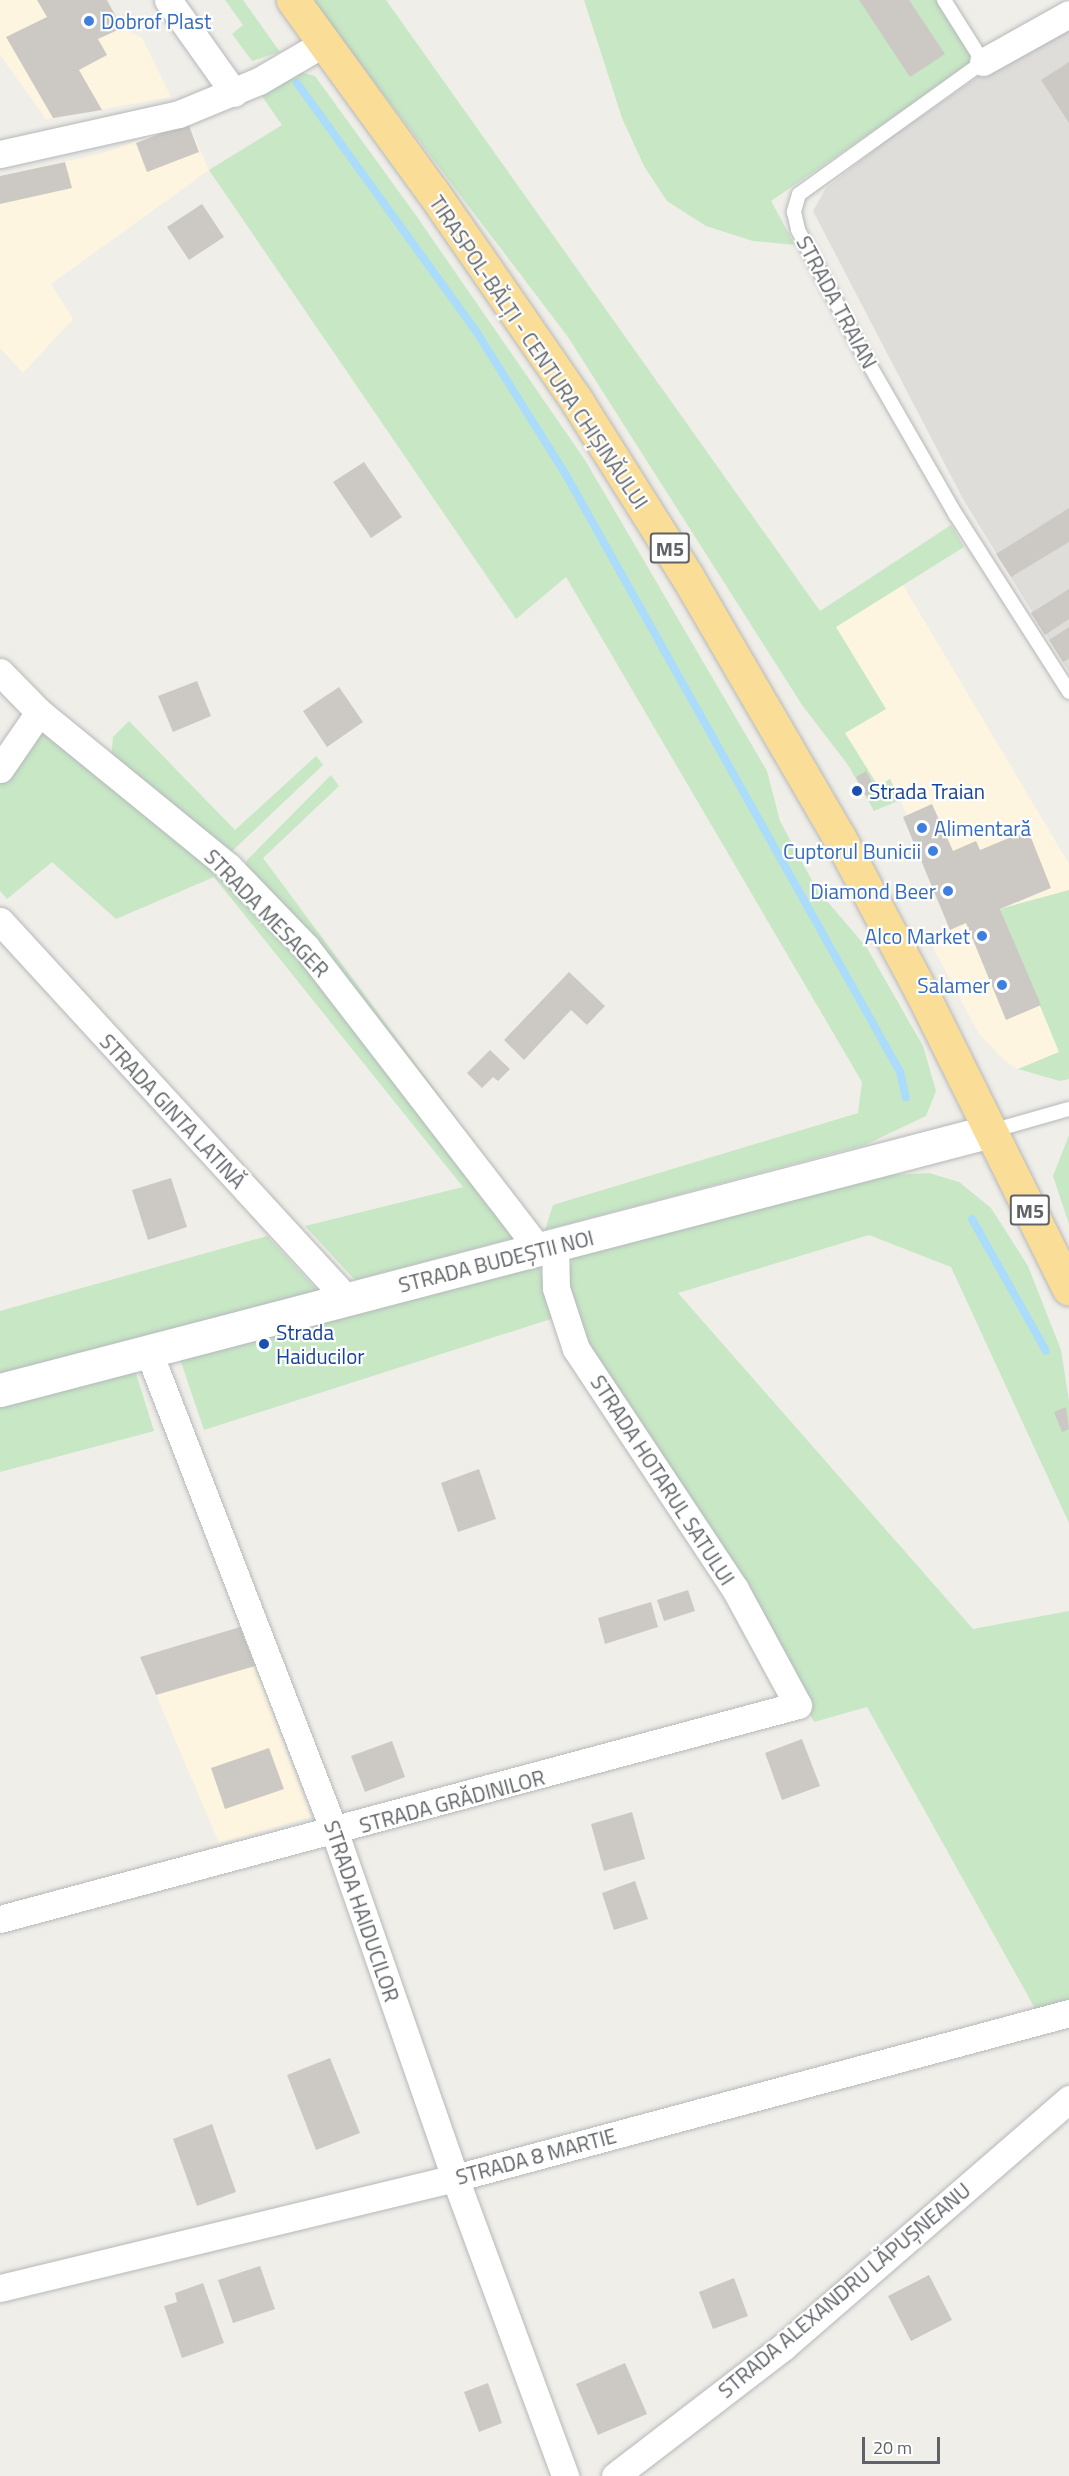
<!DOCTYPE html>
<meta charset="utf-8">
<style>
body{margin:0}
#map{position:relative;width:1069px;height:2476px;overflow:hidden;background:#f0eee8;font-family:"Titillium Web",sans-serif}
div>[style]{position:absolute}
[style*='--x']{left:calc(var(--x)*1px);top:calc(var(--y)*1px);width:calc(var(--w)*1px);rotate:calc(var(--a)*1deg)}
.commercial>*{inset:0;background:#fdf5e0}
.industrial>*{inset:0;background:#dfddda}
.green>*{inset:0;background:#c7e7c5}
.stream>*{height:8px;margin:-4px;padding:0 4px;transform-origin:4px;border-radius:4px;background:#acdcfc}
.building>*{inset:0;background:#ccc9c4}
.roads{filter:drop-shadow(0 0 2px #b5b8bb) drop-shadow(0 0 2px #b5b8bb)}
.lane>*{height:14px;margin:-7px;padding:0 7px;transform-origin:7px;border-radius:7px;background:#fff}
.street>*{height:27px;margin:-13.5px;padding:0 13.5px;transform-origin:13.5px;border-radius:13.5px;background:#fff}
.secondary>*{height:33px;margin:-16.5px;padding:0 16.5px;transform-origin:16.5px;border-radius:16.5px;background:#fff}
.highway>*{height:33px;margin:-16.5px;padding:0 16.5px;transform-origin:16.5px;border-radius:16.5px;background:#fadd96}
.dots>*{width:16px;height:16px;translate:-50% -50%;box-sizing:border-box;border:3px solid #fff;border-radius:50%}
span{translate:-50% -50%;white-space:nowrap;text-align:center;line-height:1.15;-webkit-text-stroke:4.5px #fff;paint-order:stroke}
.shield-label span{padding:2px 4px;background:#fff;border:2px solid;border-radius:4px;-webkit-text-stroke-width:0}
.shield-label{font-size:20px;color:#5f6367;font-weight:700}
.shop-label{font-size:21px;color:#366cbe}
.left{translate:0 -50%;text-align:left}
.right{translate:-100% -50%;text-align:right}
.street-label{font-size:21px;color:#5f6367}
.transit-label{font-size:21px;color:#164399}
.scale{position:absolute;left:862px;top:2437px;width:78px;height:27px;box-sizing:border-box;border:3px solid #5f6367;border-top:0;padding-left:8px;font-size:18px;line-height:21px;white-space:nowrap;color:#5f6367;-webkit-text-stroke:4px #fff;paint-order:stroke}
</style>
<div id="map">
<div class="commercial">
<i style="clip-path:polygon(0 0,107px 0,122px 28px,142px 38px,171px 97px,46px 119px,0 55px)"></i>
<i style="clip-path:polygon(188px 123px,209px 170px,51px 284px,73px 319px,23px 373px,0 348px,0 176px,103px 153px)"></i>
<i style="clip-path:polygon(903px 585px,1069px 864px,1069px 890px,1003px 908px,1059px 1052px,1018px 1069px,1005px 1061px,979px 1034px,928px 938px,950px 929px,903px 817px,907px 815px,890px 779px,878px 786px,845px 733px,885px 709px,835px 627px)"></i>
<i style="clip-path:polygon(240px 1627px,311px 1817px,219px 1843px,140px 1657px)"></i>
</div>
<div class="industrial">
<i style="clip-path:polygon(1069px 24px,1069px 672px,963px 499px,813px 211px,826px 188px,886px 141px,988px 70px)"></i>
</div>
<div class="green">
<i style="clip-path:polygon(225px 0,243px 0,280px 52px,252px 61px,232px 34px,243px 25px)"></i>
<i style="clip-path:polygon(312px 0,386px 0,820px 611px,951px 525px,964px 547px,836px 627px,886px 709px,845px 733px,878px 786px,890px 779px,900px 800px,874px 811px,848px 765px,802px 705px,568px 337px)"></i>
<i style="clip-path:polygon(584px 0,936px 0,975px 61px,771px 201px,795px 245px,753px 241px,706px 226px,667px 201px,644px 166px,622px 118px)"></i>
<i style="clip-path:polygon(296px 71px,315px 76px,415px 214px,585px 460px,767px 771px,780px 821px,816px 888px,867px 948px,923px 1046px,936px 1091px,926px 1116px,865px 1145px,545px 1230px,553px 1205px,858px 1113px,862px 1082px,566px 577px,516px 619px,209px 170px,282px 125px,257px 89px)"></i>
<i style="clip-path:polygon(129px 721px,235px 830px,316px 756px,323px 765px,229px 854px,111px 761px,113px 737px)"></i>
<i style="clip-path:polygon(40px 726px,222px 870px,301px 951px,518px 1237px,355px 1280px,305px 1226px,463px 1187px,214px 877px,116px 919px,52px 862px,7px 899px,0 891px,0 783px)"></i>
<i style="clip-path:polygon(331px 775px,339px 786px,263px 858px,517px 1200px,245px 870px,247px 860px)"></i>
<i style="clip-path:polygon(1069px 890px,1069px 1079px,1060px 1081px,1018px 1069px,1059px 1052px,1000px 909px)"></i>
<i style="clip-path:polygon(1069px 1135px,1069px 1224px,1053px 1176px)"></i>
<i style="clip-path:polygon(929px 1173px,959px 1182px,991px 1208px,1028px 1266px,1061px 1350px,1069px 1401px,1069px 1523px,951px 1267px,869px 1235px,678px 1293px,973px 1629px,1069px 1611px,1069px 2003px,1037px 2012px,867px 1707px,814px 1722px,742px 1587px,586px 1349px,567px 1283px,574px 1252px,869px 1176px)"></i>
<i style="clip-path:polygon(267px 1236px,318px 1291px,0 1375px,0 1311px)"></i>
<i style="clip-path:polygon(538px 1262px,554px 1318px,204px 1430px,179px 1356px)"></i>
<i style="clip-path:polygon(134px 1367px,154px 1431px,0 1472px,0 1403px)"></i>
</div>
<div class="stream">
<i style="--x:297;--y:83;--w:306;--a:54.2"></i>
<i style="--x:476;--y:331;--w:170;--a:58"></i>
<i style="--x:566;--y:475;--w:684;--a:60.77"></i>
<i style="--x:900;--y:1072;--w:26;--a:77"></i>
<i style="--x:972;--y:1219;--w:151;--a:60.7"></i>
</div>
<div class="building">
<i style="clip-path:polygon(37px 0,107px 0,122px 28px,98px 39px,107px 55px,79px 70px,102px 110px,53px 118px,6px 37px,47px 17px)"></i>
<i style="clip-path:polygon(859px 0,909px 0,945px 54px,910px 77px)"></i>
<i style="clip-path:polygon(1069px 62px,1069px 123px,1041px 80px)"></i>
<i style="clip-path:polygon(188px 123px,199px 152px,147px 172px,136px 143px)"></i>
<i style="clip-path:polygon(65px 162px,72px 188px,0 204px,0 176px)"></i>
<i style="clip-path:polygon(202px 204px,224px 237px,189px 260px,167px 227px)"></i>
<i style="clip-path:polygon(364px 462px,402px 517px,371px 538px,333px 482px)"></i>
<i style="clip-path:polygon(1069px 508px,1069px 542px,1011px 577px,996px 554px)"></i>
<i style="clip-path:polygon(1069px 589px,1069px 619px,1045px 635px,1031px 613px)"></i>
<i style="clip-path:polygon(1069px 627px,1069px 659px,1063px 662px,1049px 640px)"></i>
<i style="clip-path:polygon(197px 681px,211px 716px,173px 732px,158px 696px)"></i>
<i style="clip-path:polygon(339px 687px,363px 722px,327px 747px,303px 711px)"></i>
<i style="clip-path:polygon(866px 771px,877px 791px,866px 796px,856px 777px)"></i>
<i style="clip-path:polygon(932px 804px,953px 851px,976px 841px,980px 850px,1028px 830px,1051px 888px,1000px 909px,1041px 1005px,1006px 1020px,966px 923px,950px 930px,903px 817px)"></i>
<i style="clip-path:polygon(569px 972px,605px 1006px,587px 1025px,571px 1010px,524px 1060px,504px 1040px)"></i>
<i style="clip-path:polygon(490px 1050px,510px 1069px,498px 1081px,493px 1077px,482px 1088px,467px 1073px)"></i>
<i style="clip-path:polygon(171px 1178px,187px 1227px,148px 1240px,132px 1190px)"></i>
<i style="clip-path:polygon(1066px 1407px,1069px 1429px,1062px 1432px,1054px 1412px)"></i>
<i style="clip-path:polygon(479px 1469px,496px 1519px,458px 1532px,441px 1483px)"></i>
<i style="clip-path:polygon(688px 1590px,695px 1611px,664px 1621px,657px 1600px)"></i>
<i style="clip-path:polygon(651px 1602px,658px 1627px,605px 1644px,598px 1618px)"></i>
<i style="clip-path:polygon(240px 1627px,255px 1666px,156px 1695px,140px 1657px)"></i>
<i style="clip-path:polygon(802px 1739px,820px 1786px,782px 1800px,765px 1753px)"></i>
<i style="clip-path:polygon(392px 1741px,405px 1777px,365px 1792px,351px 1756px)"></i>
<i style="clip-path:polygon(269px 1748px,284px 1789px,225px 1809px,211px 1768px)"></i>
<i style="clip-path:polygon(632px 1812px,645px 1859px,604px 1871px,591px 1824px)"></i>
<i style="clip-path:polygon(635px 1881px,648px 1919px,614px 1930px,602px 1893px)"></i>
<i style="clip-path:polygon(330px 2058px,360px 2133px,316px 2150px,287px 2075px)"></i>
<i style="clip-path:polygon(212px 2124px,236px 2192px,197px 2206px,173px 2139px)"></i>
<i style="clip-path:polygon(260px 2266px,275px 2309px,233px 2323px,218px 2280px)"></i>
<i style="clip-path:polygon(929px 2275px,952px 2320px,911px 2341px,888px 2296px)"></i>
<i style="clip-path:polygon(734px 2278px,748px 2316px,713px 2329px,699px 2292px)"></i>
<i style="clip-path:polygon(203px 2283px,224px 2343px,182px 2358px,164px 2306px,177px 2302px,175px 2293px)"></i>
<i style="clip-path:polygon(625px 2363px,647px 2414px,598px 2435px,576px 2384px)"></i>
<i style="clip-path:polygon(488px 2383px,502px 2423px,479px 2432px,464px 2392px)"></i>
</div>
<div class="roads">
<div class="lane">
<i style="--x:944;--y:0;--w:73;--a:57.8"></i>
<i style="--x:983;--y:62;--w:226;--a:144.3"></i>
<i style="--x:799;--y:194;--w:19;--a:106"></i>
<i style="--x:794;--y:212;--w:18;--a:77"></i>
<i style="--x:798;--y:230;--w:136;--a:62.3"></i>
<i style="--x:861;--y:350;--w:190;--a:60.1"></i>
<i style="--x:956;--y:515;--w:210;--a:57.4"></i>
<i style="--x:991;--y:1131;--w:81;--a:-15.8"></i>
</div>
<div class="street">
<i style="--x:168;--y:0;--w:114;--a:54.6"></i>
<i style="--x:983;--y:62;--w:98;--a:-29.2"></i>
<i style="--x:0;--y:154;--w:183;--a:-12.6"></i>
<i style="--x:179;--y:114;--w:87;--a:-22.4"></i>
<i style="--x:259;--y:81;--w:75;--a:-30.3"></i>
<i style="--x:0;--y:672;--w:56;--a:45.7"></i>
<i style="--x:39;--y:712;--w:245;--a:39.2"></i>
<i style="--x:229;--y:867;--w:111;--a:46.1"></i>
<i style="--x:306;--y:947;--w:382;--a:52.4"></i>
<i style="--x:0;--y:769;--w:69;--a:-55.6"></i>
<i style="--x:0;--y:921;--w:513;--a:47.45"></i>
<i style="--x:148;--y:1350;--w:518;--a:68.84"></i>
<i style="--x:335;--y:1833;--w:365;--a:70.8"></i>
<i style="--x:455;--y:2178;--w:318;--a:69.7"></i>
<i style="--x:0;--y:1919;--w:826;--a:-15.01"></i>
<i style="--x:798;--y:1705;--w:132;--a:-118.5"></i>
<i style="--x:735;--y:1589;--w:288;--a:-123.5"></i>
<i style="--x:576;--y:1349;--w:64;--a:-108.2"></i>
<i style="--x:556;--y:1288;--w:42;--a:-91.4"></i>
<i style="--x:0;--y:2288;--w:468;--a:-13.6"></i>
<i style="--x:455;--y:2178;--w:636;--a:-15.04"></i>
<i style="--x:615;--y:2476;--w:212;--a:-37.5"></i>
<i style="--x:783;--y:2347;--w:379;--a:-40.9"></i>
</div>
<div class="secondary">
<i style="--x:0;--y:1390;--w:1024;--a:-14.65"></i>
</div>
<div class="highway">
<i style="--x:293;--y:0;--w:236;--a:54"></i>
<i style="--x:432;--y:191;--w:257;--a:55.4"></i>
<i style="--x:578;--y:403;--w:204;--a:57.8"></i>
<i style="--x:687;--y:576;--w:302;--a:59.8"></i>
<i style="--x:839;--y:837;--w:177;--a:62"></i>
<i style="--x:922;--y:993;--w:330;--a:63.6"></i>
</div>
</div>
<div class="dots">
<i style="left:89px;top:21px;background:#3f7fe0"></i>
<i style="left:857px;top:791px;background:#1a4fb4"></i>
<i style="left:922px;top:828px;background:#3f7fe0"></i>
<i style="left:933px;top:851px;background:#3f7fe0"></i>
<i style="left:948px;top:891px;background:#3f7fe0"></i>
<i style="left:982px;top:936px;background:#3f7fe0"></i>
<i style="left:1002px;top:985px;background:#3f7fe0"></i>
<i style="left:264px;top:1344px;background:#1a4fb4"></i>
</div>
<div class="shield-label">
<span style="left:670px;top:548px">M5</span>
<span style="left:1030px;top:1210px">M5</span>
</div>
<div class="shop-label">
<span class="left" style="left:101px;top:21px">Dobrof Plast</span>
<span class="left" style="left:934px;top:828px">Alimentară</span>
<span class="right" style="left:921px;top:851px">Cuptorul Bunicii</span>
<span class="right" style="left:936px;top:891px">Diamond Beer</span>
<span class="right" style="left:970px;top:936px">Alco Market</span>
<span class="right" style="left:990px;top:985px">Salamer</span>
</div>
<div class="street-label">
<span style="left:837px;top:302px;rotate:62deg">STRADA TRAIAN</span>
<span style="left:539px;top:352px;rotate:56deg">TIRASPOL-BĂLŢI - CENTURA CHIȘINĂULUI</span>
<span style="left:267px;top:913px;rotate:46deg">STRADA MESAGER</span>
<span style="left:173px;top:1111px;rotate:47deg">STRADA GINTA LATINĂ</span>
<span style="left:496px;top:1261px;rotate:-14deg">STRADA BUDEȘTII NOI</span>
<span style="left:663px;top:1480px;rotate:57deg">STRADA HOTARUL SATULUI</span>
<span style="left:452px;top:1801px;rotate:-15deg">STRADA GRĂDINILOR</span>
<span style="left:362px;top:1911px;rotate:71deg">STRADA HAIDUCILOR</span>
<span style="left:536px;top:2156px;rotate:-15deg">STRADA 8 MARTIE</span>
<span style="left:844px;top:2290px;rotate:-40deg">STRADA ALEXANDRU LĂPUȘNEANU</span>
</div>
<div class="transit-label">
<span class="left" style="left:869px;top:791px">Strada Traian</span>
<span class="left" style="left:276px;top:1344px">Strada<br>Haiducilor</span>
</div>
<div class="scale">20 m</div>
</div>
